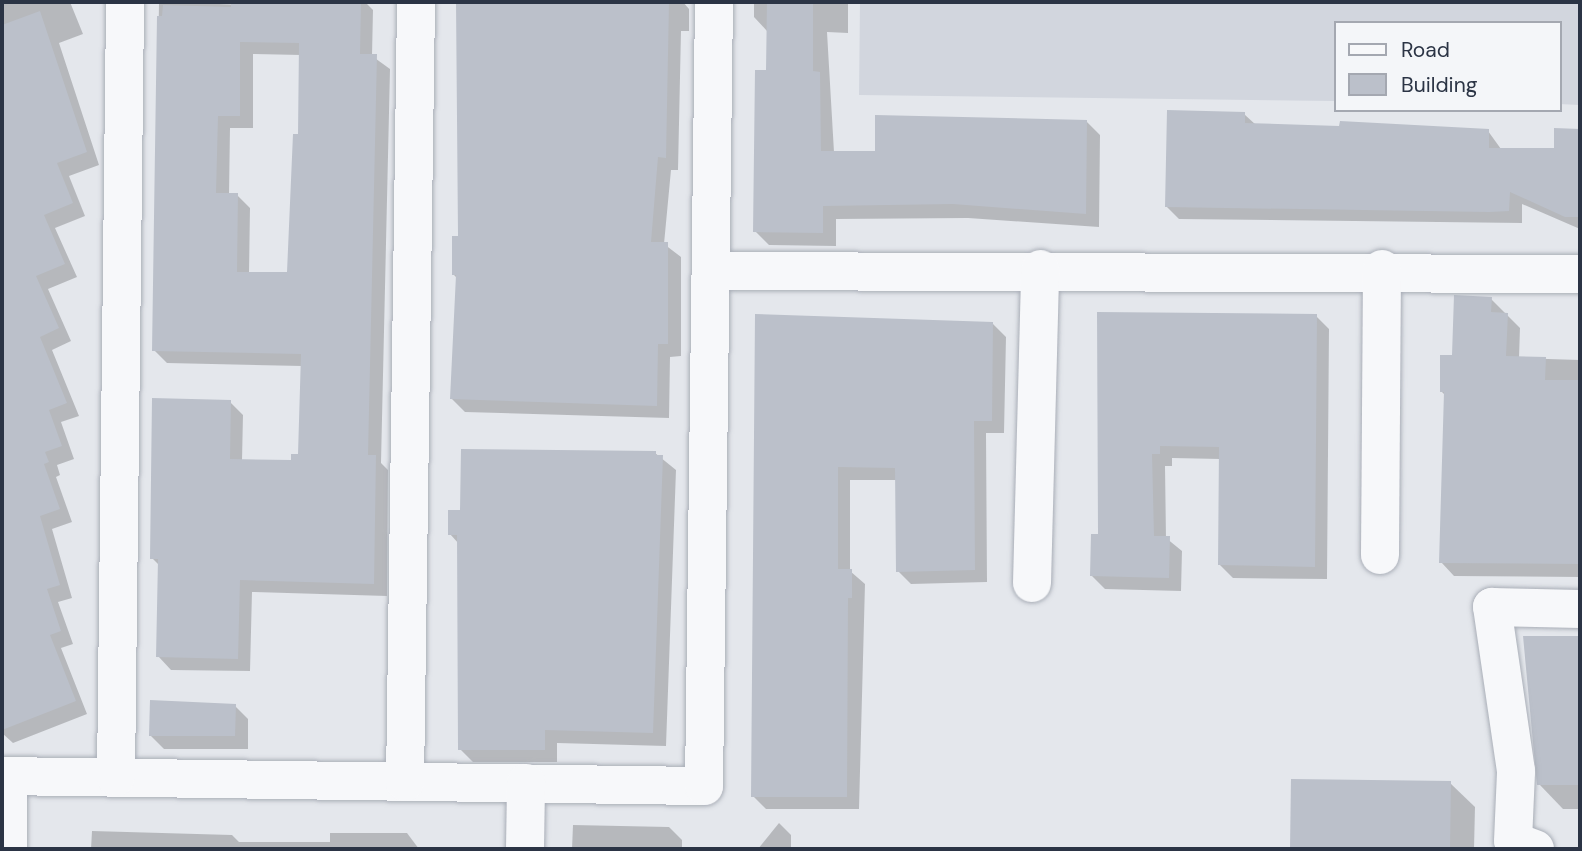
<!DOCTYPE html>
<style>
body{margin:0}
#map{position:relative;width:1582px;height:851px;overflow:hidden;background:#e4e7ec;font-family:"DM Sans",sans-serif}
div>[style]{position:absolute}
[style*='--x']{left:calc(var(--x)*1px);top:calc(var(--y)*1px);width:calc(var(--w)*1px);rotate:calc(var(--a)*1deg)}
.built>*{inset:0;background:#d2d6de}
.shadow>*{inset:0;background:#0003}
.building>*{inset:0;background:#bbc0ca}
.roads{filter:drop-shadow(0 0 2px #a9aeb7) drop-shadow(0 0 2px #a9aeb7)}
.minor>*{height:38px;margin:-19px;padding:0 19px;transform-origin:19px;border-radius:19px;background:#f7f8fa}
span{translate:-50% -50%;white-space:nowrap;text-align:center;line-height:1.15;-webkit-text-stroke:5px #f4f6f9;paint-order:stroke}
.frame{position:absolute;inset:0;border:4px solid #2b3445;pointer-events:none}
.legend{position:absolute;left:1334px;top:21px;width:228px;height:91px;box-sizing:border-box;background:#f4f6f9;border:2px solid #a4a8b1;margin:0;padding:9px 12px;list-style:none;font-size:21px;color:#2b3445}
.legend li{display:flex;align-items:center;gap:14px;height:35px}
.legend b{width:35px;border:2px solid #a4a8b1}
</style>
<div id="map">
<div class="built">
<i style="clip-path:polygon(860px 2px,1580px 2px,1580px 105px,1559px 104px,1559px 23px,1335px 23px,1335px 101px,859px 95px)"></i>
</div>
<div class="shadow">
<i style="clip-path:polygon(2px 2px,70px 2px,83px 34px,59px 43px,99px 165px,69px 176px,85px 216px,55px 228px,77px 277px,48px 289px,71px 341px,52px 350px,79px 416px,61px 422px,74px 459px,57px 465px,60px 475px,56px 477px,72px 522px,52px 529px,72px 598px,58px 602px,73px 644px,61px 648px,87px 714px,13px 743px,2px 733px,2px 644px,17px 653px,2px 601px,2px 269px,9px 266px,2px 247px)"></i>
<i style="clip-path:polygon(evenodd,159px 2px,304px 7px,304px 2px,365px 2px,373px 10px,372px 56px,390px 69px,381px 463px,388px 470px,387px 596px,252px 592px,250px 671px,171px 670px,158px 656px,160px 566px,152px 558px,230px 402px,243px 415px,242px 461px,293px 462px,300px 456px,302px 366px,167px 363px,154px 350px,159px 2px,253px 54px,301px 55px,300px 136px,288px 274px,249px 274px,250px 208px,237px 195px,229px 195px,230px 128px,253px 128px,253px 54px)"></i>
<i style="clip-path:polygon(457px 2px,683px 2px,689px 9px,689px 31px,681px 31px,678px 170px,671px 170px,664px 244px,681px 257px,681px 356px,670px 357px,669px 418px,465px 412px,452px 399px,457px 278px,454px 275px,460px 238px)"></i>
<i style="clip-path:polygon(754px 2px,848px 2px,848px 33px,827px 32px,834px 152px,877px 152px,1086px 121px,1100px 135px,1099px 227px,968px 218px,836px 219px,836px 246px,769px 245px,755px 231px,768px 72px,767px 31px,754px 17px)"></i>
<i style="clip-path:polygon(1244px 114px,1256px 125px,1488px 131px,1501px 149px,1555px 149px,1556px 130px,1580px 131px,1580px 229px,1522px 204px,1522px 223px,1179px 219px,1166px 206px)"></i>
<i style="clip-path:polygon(1491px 299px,1520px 328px,1519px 358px,1580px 360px,1580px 577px,1454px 576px,1441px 562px,1446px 396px,1441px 391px,1454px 357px)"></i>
<i style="clip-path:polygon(1099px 314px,1316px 316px,1329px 329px,1327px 579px,1233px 578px,1219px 564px,1220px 459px,1172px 458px,1172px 466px,1165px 466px,1166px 538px,1182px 551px,1181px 591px,1105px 589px,1092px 576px,1100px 536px)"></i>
<i style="clip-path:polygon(757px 316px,993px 324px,1006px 337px,1004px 433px,986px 433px,987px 582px,911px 584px,898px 571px,897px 480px,850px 480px,850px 571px,865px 584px,859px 809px,766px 809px,753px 796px)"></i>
<i style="clip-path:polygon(655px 453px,676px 470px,666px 746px,557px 743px,557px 762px,473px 762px,460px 749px,459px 544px,450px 534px,462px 512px)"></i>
<i style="clip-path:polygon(1525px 638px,1580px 638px,1580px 809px,1563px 809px,1539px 784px)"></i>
<i style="clip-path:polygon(235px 706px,248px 719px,248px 749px,164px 749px,151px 736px)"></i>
<i style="clip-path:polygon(1292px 781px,1450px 783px,1475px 807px,1474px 849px,1292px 849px)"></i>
<i style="clip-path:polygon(779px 823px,791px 835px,791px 849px,758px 849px)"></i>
<i style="clip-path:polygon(573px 825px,669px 827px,682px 840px,682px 849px,572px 849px)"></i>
<i style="clip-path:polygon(92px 831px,232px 835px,239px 842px,330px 842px,330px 833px,407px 833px,419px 849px,91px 849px)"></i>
</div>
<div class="building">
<i style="clip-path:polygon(evenodd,231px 2px,361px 2px,360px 54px,377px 54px,368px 455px,376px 455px,374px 584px,240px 580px,238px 659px,156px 657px,158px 559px,150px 559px,152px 398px,231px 400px,230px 459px,291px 460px,291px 454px,298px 454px,301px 354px,152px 351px,157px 16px,162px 16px,163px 5px,231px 7px,231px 2px,240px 42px,299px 43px,298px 134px,293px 134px,287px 272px,237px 272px,238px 193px,216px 193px,218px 116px,240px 116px,240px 42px)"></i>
<i style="clip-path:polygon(456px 2px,669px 2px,666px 158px,658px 157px,651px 242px,668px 242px,668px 344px,658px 344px,657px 406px,450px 399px,456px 275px,452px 275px,452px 236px,458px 236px)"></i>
<i style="clip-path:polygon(767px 2px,813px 2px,813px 71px,820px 72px,821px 151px,875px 151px,875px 115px,1087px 120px,1086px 214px,953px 204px,823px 206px,823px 233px,753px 232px,755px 70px,766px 70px)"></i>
<i style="clip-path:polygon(40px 11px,87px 152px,57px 163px,73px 203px,44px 215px,65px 264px,36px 276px,59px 328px,40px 337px,67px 403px,49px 410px,62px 446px,45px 452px,49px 462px,44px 464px,60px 509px,40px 516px,60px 585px,47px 589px,61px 631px,50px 635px,76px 701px,2px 730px,2px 25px)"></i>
<i style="clip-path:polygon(1167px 110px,1245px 112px,1245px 123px,1339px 126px,1340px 121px,1489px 129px,1489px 148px,1554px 148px,1554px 128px,1580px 129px,1580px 217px,1565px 217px,1510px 192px,1509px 211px,1489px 212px,1165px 207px)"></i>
<i style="clip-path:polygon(1454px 295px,1492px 297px,1491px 312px,1508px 313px,1506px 356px,1546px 357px,1545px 380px,1580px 380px,1580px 564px,1439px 563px,1444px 392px,1440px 392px,1440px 355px,1452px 355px)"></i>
<i style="clip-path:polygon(1097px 312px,1317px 314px,1315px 567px,1218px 565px,1219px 447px,1160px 446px,1160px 454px,1152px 454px,1154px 536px,1170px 536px,1169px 578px,1090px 576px,1091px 534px,1098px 534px)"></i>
<i style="clip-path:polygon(755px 314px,993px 322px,992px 421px,974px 421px,975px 570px,896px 572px,895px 468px,838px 467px,838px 569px,852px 569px,852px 598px,848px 598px,847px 797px,751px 797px)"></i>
<i style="clip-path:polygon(461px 449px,656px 451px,656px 455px,663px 455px,653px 733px,545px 730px,545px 750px,458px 750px,457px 535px,448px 535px,448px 510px,460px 510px)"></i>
<i style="clip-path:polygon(1523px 636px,1580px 636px,1580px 785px,1537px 785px)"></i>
<i style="clip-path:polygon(150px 700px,236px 704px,235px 736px,149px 736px)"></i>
<i style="clip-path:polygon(1291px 779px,1451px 781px,1450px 849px,1290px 849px)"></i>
</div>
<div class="roads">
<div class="minor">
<i style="--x:711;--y:271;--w:869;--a:0.2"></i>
<i style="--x:1380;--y:555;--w:286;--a:-89.6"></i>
<i style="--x:1032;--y:583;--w:314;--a:-88.5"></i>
<i style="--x:2;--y:776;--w:702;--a:0.82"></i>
<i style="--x:704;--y:786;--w:784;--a:-89.27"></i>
<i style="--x:116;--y:777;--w:775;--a:-89.33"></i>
<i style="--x:405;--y:782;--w:780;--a:-89.19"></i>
<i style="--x:8;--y:849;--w:73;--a:-90"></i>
<i style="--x:525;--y:849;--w:66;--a:-89.1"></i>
<i style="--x:1535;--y:849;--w:23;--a:-160"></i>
<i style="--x:1513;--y:841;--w:70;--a:-87.5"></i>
<i style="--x:1516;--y:771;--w:166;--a:-98.3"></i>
<i style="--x:1492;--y:607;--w:88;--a:1.3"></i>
</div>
</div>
<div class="frame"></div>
<ul class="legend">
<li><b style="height:9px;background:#f7f8fa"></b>Road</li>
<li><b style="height:19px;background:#bbc0ca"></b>Building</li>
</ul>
</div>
